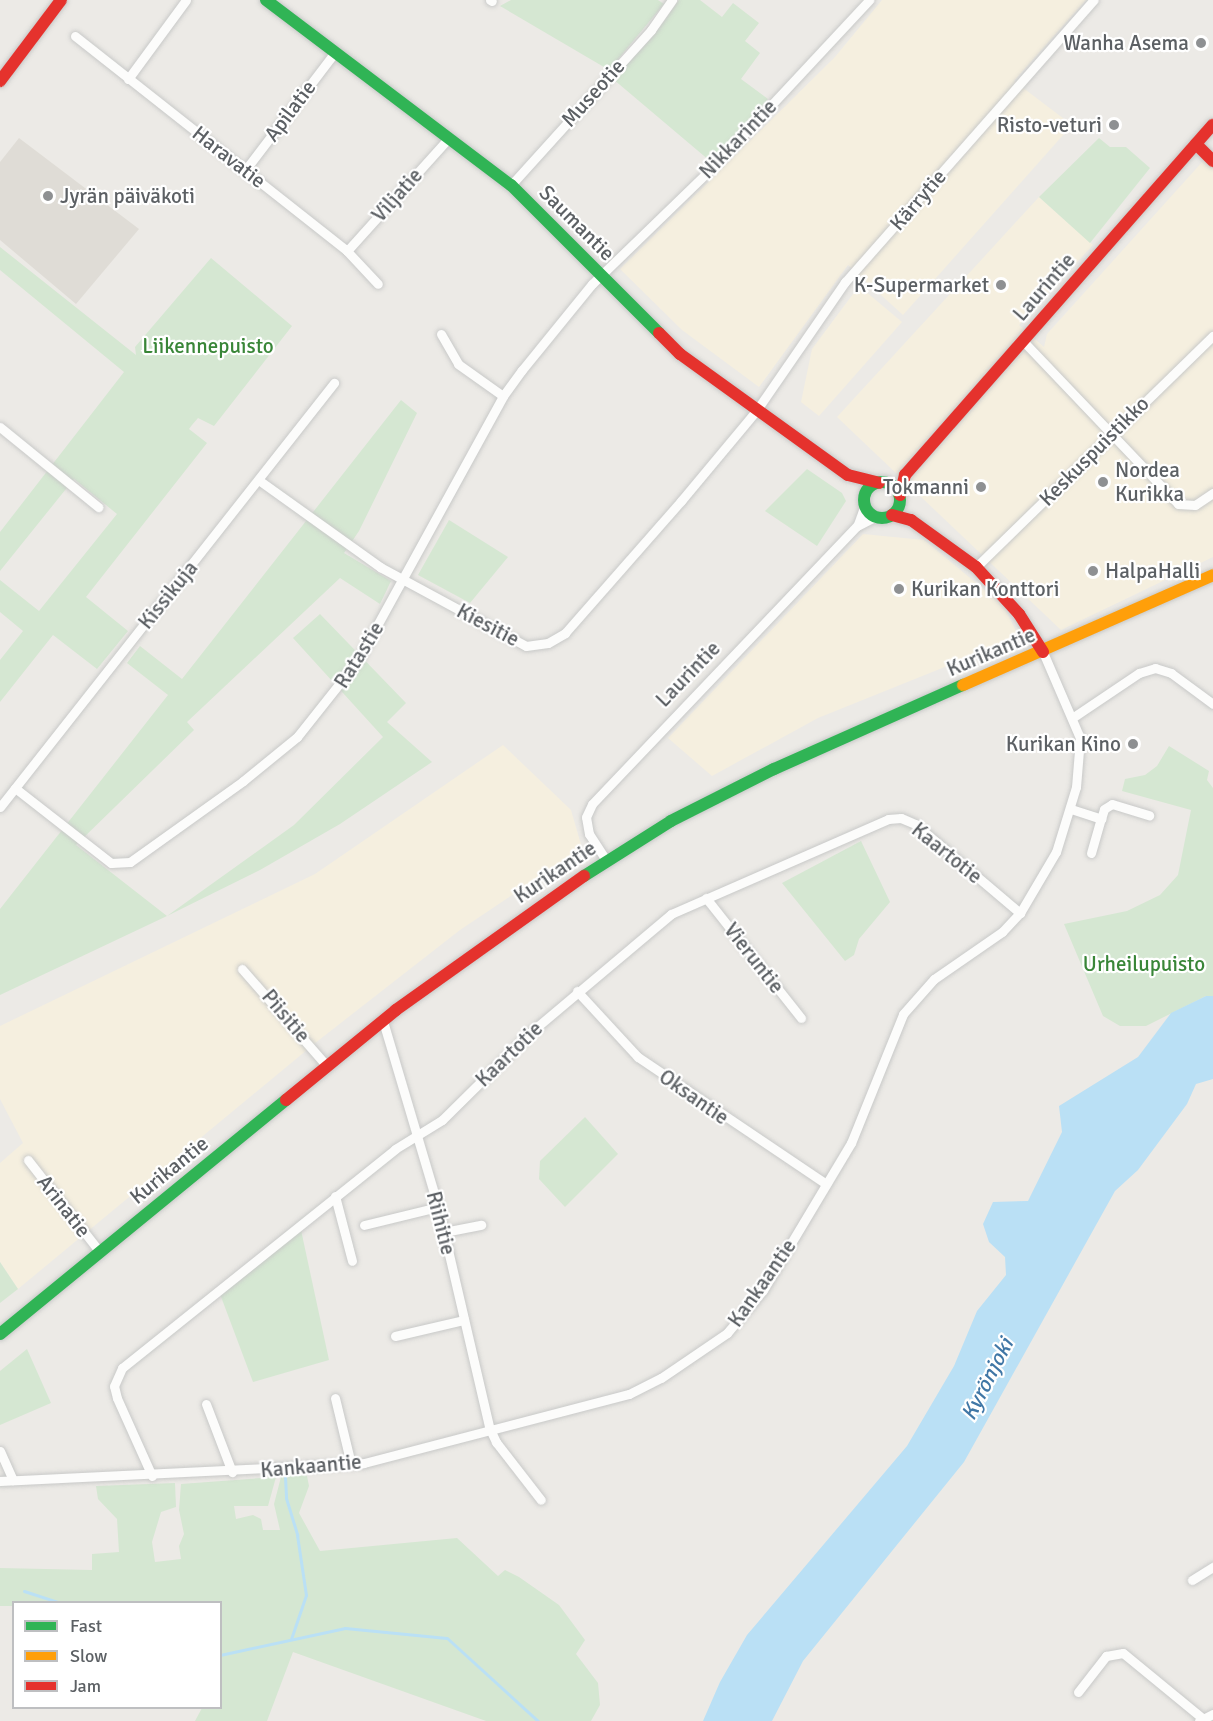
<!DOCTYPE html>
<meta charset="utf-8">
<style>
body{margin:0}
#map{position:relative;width:1213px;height:1721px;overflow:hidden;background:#eceae6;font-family:Signika,sans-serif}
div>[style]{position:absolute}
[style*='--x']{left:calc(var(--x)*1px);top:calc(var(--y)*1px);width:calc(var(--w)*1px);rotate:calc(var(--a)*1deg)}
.commercial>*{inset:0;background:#f5efdf}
.education>*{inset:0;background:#dfdcd6}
.green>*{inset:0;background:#d5e7d2}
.water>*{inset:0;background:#bae0f5}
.stream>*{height:3px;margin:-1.5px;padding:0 1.5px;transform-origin:1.5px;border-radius:1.5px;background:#bae0f5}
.roads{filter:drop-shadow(0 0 2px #c8c9c8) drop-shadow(0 0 2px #c8c9c8)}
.street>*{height:9px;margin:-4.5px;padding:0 4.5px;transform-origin:4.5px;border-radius:4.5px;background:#fcfcfb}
.fast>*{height:12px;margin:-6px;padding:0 6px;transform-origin:6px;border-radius:6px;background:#30b455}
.fast>.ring{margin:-6px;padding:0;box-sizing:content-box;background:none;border:12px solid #30b455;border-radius:50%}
.slow>*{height:12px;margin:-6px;padding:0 6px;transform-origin:6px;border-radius:6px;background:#ff9f0a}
.jam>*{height:12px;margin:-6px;padding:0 6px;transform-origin:6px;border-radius:6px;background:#e5322d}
.dots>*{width:16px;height:16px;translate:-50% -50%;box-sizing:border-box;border:3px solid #fff;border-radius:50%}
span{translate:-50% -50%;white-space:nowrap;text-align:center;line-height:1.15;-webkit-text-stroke:4.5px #fff;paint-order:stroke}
.poi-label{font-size:21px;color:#5c6064}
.right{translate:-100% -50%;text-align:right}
.left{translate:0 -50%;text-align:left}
.street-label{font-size:21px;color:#5c6064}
.park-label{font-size:21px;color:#398638}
.water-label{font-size:22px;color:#4077a6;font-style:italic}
.legend{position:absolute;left:12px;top:1601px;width:210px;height:108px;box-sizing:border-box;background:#fff;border:2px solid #bebfc1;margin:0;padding:8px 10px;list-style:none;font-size:18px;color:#5c6064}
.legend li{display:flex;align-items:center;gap:12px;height:30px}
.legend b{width:30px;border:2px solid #bebfc1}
</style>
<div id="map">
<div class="commercial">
<i style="clip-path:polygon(882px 0,1086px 0,1014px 81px,1072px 125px,903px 315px,848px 265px,759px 387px,682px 330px,620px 269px,835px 57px)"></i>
<i style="clip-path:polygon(1213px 150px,1213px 557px,1061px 630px,837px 417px,1039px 197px,1093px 245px,1019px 325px,1044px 347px,1047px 334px)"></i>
<i style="clip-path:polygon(859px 286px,902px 322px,819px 416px,801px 402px,812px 349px)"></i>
<i style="clip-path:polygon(863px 534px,924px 540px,1003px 605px,1019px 637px,818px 718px,712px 776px,668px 738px)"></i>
<i style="clip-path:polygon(503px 745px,571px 810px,582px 848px,460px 930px,319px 1040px,18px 1289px,0 1262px,0 1163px,23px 1143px,0 1099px,0 1026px,315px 874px)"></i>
</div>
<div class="education">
<i style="clip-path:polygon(19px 138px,139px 229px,76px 304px,0 240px,0 162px)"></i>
</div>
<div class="green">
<i style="clip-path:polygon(511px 0,658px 0,664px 4px,609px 70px,500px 6px)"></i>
<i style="clip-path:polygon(679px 0,700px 0,722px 17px,733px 3px,759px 23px,745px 41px,760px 53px,741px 79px,768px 99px,710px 161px,613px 79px,655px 34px)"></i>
<i style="clip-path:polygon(1099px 138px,1110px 147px,1126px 147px,1150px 168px,1090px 243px,1039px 197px)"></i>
<i style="clip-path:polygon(0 247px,136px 355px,135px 347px,211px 258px,292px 326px,214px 426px,198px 418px,192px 425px,189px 429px,207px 443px,86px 597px,128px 631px,97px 669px,53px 635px,0 702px,0 660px,23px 631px,0 612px,0 580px,39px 611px,117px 514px,74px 479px,0 571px,0 532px,124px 372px,0 270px)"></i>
<i style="clip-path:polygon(401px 400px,417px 413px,359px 531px,344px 553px,391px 581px,380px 604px,340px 578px,187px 722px,194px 730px,76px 845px,167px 916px,294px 825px,383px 737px,293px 638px,320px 614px,406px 703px,387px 722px,432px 762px,340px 824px,260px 870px,167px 916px,0 995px,0 909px,168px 695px,127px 663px,140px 646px,182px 679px)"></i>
<i style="clip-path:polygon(807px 469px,842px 493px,846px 501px,817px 546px,765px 511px)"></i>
<i style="clip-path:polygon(449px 520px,508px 557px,470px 603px,418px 575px)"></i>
<i style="clip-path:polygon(1169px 746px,1209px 771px,1207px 780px,1213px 788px,1213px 996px,1206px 996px,1146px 1026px,1120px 1026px,1103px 1016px,1064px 924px,1127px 911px,1160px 895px,1178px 875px,1191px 810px,1122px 791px,1125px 779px,1145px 775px,1157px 766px)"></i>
<i style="clip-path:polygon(861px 841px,890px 902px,859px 939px,854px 955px,845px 961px,782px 883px)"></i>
<i style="clip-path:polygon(585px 1117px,618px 1154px,565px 1207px,539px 1179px,540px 1161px)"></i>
<i style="clip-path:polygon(301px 1230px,329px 1360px,253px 1382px,220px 1294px)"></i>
<i style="clip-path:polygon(0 1262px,18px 1289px,0 1303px)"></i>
<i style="clip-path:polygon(27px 1349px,51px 1403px,0 1425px,0 1371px)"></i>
<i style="clip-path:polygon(301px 1473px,307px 1476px,309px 1486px,299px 1513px,320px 1551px,457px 1538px,498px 1576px,505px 1570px,519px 1577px,559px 1605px,585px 1640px,576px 1654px,598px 1683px,600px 1705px,591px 1721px,486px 1721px,293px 1652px,267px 1721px,195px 1721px,202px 1708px,220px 1708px,220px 1602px,14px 1602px,13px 1606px,0 1606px,0 1568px,92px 1570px,92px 1554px,119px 1552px,117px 1519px,98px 1499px,96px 1486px,175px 1483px,176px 1507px,161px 1512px,152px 1542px,155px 1562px,181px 1559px,179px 1546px,184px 1534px,179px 1510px,181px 1484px,276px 1477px,268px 1506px,234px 1506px,236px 1519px,253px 1515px,261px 1519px,263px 1530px,280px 1530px,274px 1504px,281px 1477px)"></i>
</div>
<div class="water">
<i style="clip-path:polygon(1206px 996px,1213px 996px,1213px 1079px,1196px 1084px,1187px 1104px,1138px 1170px,1115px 1191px,964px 1462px,803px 1661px,772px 1721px,703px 1721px,720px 1682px,747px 1635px,907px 1446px,954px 1366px,977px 1311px,1006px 1275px,1005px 1257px,989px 1242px,983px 1224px,993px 1202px,1028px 1201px,1062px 1132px,1059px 1106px,1138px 1057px,1171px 1013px)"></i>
</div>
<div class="stream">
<i style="--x:285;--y:1477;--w:21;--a:87"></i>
<i style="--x:286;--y:1498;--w:39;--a:73"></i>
<i style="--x:297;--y:1535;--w:61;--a:81.5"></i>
<i style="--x:306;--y:1595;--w:46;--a:108.8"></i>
<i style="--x:24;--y:1591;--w:36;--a:18"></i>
<i style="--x:220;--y:1655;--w:128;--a:-12.2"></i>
<i style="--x:345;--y:1628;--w:102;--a:5.6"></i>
<i style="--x:447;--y:1638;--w:123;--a:42.4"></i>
</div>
<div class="roads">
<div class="street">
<i style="--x:490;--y:0;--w:2;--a:27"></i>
<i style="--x:75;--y:36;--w:347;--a:38.3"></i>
<i style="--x:347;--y:251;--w:45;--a:46.8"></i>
<i style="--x:128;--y:79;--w:98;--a:-53.7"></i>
<i style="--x:246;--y:169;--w:147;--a:-52.7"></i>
<i style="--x:511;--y:185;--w:209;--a:-47.9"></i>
<i style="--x:651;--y:30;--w:37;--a:-55"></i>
<i style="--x:347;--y:251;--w:151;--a:-48"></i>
<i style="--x:441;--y:334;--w:34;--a:60"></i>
<i style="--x:458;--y:364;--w:55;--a:35.4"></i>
<i style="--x:1023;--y:341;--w:225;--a:46.4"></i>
<i style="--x:1178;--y:504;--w:17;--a:3"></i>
<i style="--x:1195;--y:505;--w:22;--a:-34"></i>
<i style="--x:0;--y:427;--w:127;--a:39.2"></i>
<i style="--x:260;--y:481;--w:148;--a:35.6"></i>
<i style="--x:380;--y:567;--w:166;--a:28.4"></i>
<i style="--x:526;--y:646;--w:22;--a:-8"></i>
<i style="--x:548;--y:643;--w:20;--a:-30"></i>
<i style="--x:565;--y:633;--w:176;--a:-48.7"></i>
<i style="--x:681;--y:501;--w:117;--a:-50.2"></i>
<i style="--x:756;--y:411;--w:157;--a:-55.4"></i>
<i style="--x:845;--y:282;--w:376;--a:-48.6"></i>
<i style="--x:858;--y:524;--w:20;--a:-70"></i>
<i style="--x:976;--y:567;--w:331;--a:-44.3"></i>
<i style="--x:1072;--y:718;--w:81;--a:-33.9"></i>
<i style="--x:1139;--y:673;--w:17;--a:-17"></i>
<i style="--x:1155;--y:668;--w:17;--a:17"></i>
<i style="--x:1171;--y:673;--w:52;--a:36.4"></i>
<i style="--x:15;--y:788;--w:122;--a:38"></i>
<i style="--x:111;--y:863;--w:19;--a:-3"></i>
<i style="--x:130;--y:862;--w:139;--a:-35.6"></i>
<i style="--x:243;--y:781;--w:70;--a:-39.2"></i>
<i style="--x:297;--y:737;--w:98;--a:-51.6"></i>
<i style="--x:358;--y:660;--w:301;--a:-61.2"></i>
<i style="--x:503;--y:396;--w:32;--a:-54"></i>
<i style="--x:522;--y:370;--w:111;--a:-50.9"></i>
<i style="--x:592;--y:284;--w:178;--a:-44.1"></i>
<i style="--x:720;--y:160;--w:219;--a:-47"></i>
<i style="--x:0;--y:807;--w:540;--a:-51.77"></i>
<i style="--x:1071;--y:809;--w:32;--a:18"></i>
<i style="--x:1101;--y:819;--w:10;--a:-73"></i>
<i style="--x:1104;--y:809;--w:9;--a:-32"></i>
<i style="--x:1112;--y:804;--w:39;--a:17"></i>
<i style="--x:1091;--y:853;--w:35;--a:-74"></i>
<i style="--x:606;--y:860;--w:31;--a:-123"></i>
<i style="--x:589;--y:834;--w:17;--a:-100"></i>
<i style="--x:586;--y:817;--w:14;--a:-65"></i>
<i style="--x:592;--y:804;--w:384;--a:-46.4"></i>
<i style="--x:857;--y:526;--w:22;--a:-27"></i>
<i style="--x:706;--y:898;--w:153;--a:51.6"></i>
<i style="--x:242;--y:969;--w:129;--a:48.8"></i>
<i style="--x:577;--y:991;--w:90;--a:47.3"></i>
<i style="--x:638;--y:1057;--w:227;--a:34"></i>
<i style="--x:383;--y:1021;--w:194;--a:73.5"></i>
<i style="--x:438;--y:1207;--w:226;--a:76.9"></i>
<i style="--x:489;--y:1427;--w:17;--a:65"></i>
<i style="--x:496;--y:1442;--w:73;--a:52.2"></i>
<i style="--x:28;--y:1160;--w:117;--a:52"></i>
<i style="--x:335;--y:1196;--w:67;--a:75.3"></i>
<i style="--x:364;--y:1225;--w:76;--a:-13.7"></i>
<i style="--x:444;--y:1232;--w:38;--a:-11"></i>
<i style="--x:395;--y:1336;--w:71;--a:-13.1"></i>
<i style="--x:335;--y:1398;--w:68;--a:76.4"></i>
<i style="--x:206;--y:1404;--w:73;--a:69.1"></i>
<i style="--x:0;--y:1451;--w:32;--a:66"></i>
<i style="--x:152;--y:1476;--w:85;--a:-114.2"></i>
<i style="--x:117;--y:1398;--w:12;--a:-104"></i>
<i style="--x:114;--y:1386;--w:20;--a:-66"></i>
<i style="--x:122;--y:1368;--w:350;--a:-38.7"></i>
<i style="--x:395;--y:1149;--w:55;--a:-31.7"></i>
<i style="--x:442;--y:1120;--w:125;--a:-44.7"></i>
<i style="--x:531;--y:1032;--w:183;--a:-40.1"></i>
<i style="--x:671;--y:914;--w:237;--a:-23.6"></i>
<i style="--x:888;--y:819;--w:13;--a:-4"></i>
<i style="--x:901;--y:818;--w:15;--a:23"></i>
<i style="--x:915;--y:824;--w:138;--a:40.3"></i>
<i style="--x:0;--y:1481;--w:364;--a:-2.8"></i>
<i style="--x:364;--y:1463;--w:274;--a:-14.6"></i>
<i style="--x:629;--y:1394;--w:36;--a:-27"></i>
<i style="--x:661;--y:1378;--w:80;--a:-34.3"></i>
<i style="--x:727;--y:1333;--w:56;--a:-50.1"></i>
<i style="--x:763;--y:1290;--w:171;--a:-59.1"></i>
<i style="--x:851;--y:1143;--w:139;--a:-68"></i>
<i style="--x:903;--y:1014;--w:47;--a:-48.5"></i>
<i style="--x:934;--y:979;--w:83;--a:-34.7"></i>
<i style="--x:1002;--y:932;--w:26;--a:-47"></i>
<i style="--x:1020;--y:913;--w:71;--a:-59.5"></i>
<i style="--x:1056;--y:852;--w:68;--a:-72.9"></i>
<i style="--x:1076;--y:787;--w:49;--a:-85.3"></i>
<i style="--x:1080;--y:738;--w:94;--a:-113.3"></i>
<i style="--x:1192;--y:1580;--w:25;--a:-32"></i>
<i style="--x:1078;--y:1692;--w:46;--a:-52.1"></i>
<i style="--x:1106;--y:1656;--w:17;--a:-10"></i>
<i style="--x:1123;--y:1653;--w:102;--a:39.4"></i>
<i style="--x:1199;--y:1721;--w:16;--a:-27"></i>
</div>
<div class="fast">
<i style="--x:266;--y:0;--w:307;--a:37.1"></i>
<i style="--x:511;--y:185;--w:209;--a:45"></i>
<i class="ring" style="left:864px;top:482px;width:24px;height:24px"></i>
<i style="--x:584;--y:876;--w:103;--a:-32.3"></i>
<i style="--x:671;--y:821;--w:115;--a:-26.8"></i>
<i style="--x:774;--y:769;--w:207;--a:-24"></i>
<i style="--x:0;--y:1334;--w:370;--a:-39.3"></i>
</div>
<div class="slow">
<i style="--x:963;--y:685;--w:273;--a:-23.7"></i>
</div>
<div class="jam">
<i style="--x:0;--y:81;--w:101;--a:-53"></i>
<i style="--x:1196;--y:144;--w:24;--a:45"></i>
<i style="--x:659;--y:333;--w:30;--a:45"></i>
<i style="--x:680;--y:354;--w:207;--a:35.8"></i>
<i style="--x:848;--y:475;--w:32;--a:14"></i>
<i style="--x:900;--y:495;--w:21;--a:-76"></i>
<i style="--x:905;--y:475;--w:466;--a:-48.7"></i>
<i style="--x:892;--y:515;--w:20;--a:15"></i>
<i style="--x:911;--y:520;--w:80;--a:35.9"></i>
<i style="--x:976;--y:567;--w:64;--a:47.5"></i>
<i style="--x:1019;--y:614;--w:45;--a:57.7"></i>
<i style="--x:286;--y:1100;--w:142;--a:-39.3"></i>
<i style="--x:396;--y:1010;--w:231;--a:-35.5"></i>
</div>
</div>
<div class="dots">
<i style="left:1201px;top:43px;background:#8e9092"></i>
<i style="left:1114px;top:125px;background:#8e9092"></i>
<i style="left:48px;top:196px;background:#8e9092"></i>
<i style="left:1001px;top:285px;background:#8e9092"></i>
<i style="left:1103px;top:482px;background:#8e9092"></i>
<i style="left:981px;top:487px;background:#8e9092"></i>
<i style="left:1093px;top:571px;background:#8e9092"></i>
<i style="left:899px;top:589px;background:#8e9092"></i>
<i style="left:1133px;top:744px;background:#8e9092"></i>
</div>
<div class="poi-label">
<span class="right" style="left:1189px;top:43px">Wanha Asema</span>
<span class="right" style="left:1102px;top:125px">Risto-veturi</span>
<span class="left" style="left:60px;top:196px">Jyrän päiväkoti</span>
<span class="right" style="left:989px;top:285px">K-Supermarket</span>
<span class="left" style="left:1115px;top:482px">Nordea<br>Kurikka</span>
<span class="right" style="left:969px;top:487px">Tokmanni</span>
<span class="left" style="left:1105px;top:571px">HalpaHalli</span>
<span class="left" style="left:911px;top:589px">Kurikan Konttori</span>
<span class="right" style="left:1121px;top:744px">Kurikan Kino</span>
</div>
<div class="street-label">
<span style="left:593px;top:93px;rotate:-48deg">Museotie</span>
<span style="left:290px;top:111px;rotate:-53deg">Apilatie</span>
<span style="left:738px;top:139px;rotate:-46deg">Nikkarintie</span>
<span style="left:229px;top:157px;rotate:38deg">Haravatie</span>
<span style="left:397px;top:195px;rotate:-48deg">Viljatie</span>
<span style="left:918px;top:200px;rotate:-49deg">Kärrytie</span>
<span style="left:577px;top:223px;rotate:45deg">Saumantie</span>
<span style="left:1044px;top:287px;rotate:-49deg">Laurintie</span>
<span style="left:1094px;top:451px;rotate:-45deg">Keskuspuistikko</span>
<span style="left:168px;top:595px;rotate:-51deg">Kissikuja</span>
<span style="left:488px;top:625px;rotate:28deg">Kiesitie</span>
<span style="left:991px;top:652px;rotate:-23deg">Kurikantie</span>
<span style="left:359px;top:655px;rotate:-58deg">Ratastie</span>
<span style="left:688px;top:674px;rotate:-46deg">Laurintie</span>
<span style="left:947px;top:853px;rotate:39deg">Kaartotie</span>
<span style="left:555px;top:872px;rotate:-34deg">Kurikantie</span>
<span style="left:754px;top:958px;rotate:52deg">Vieruntie</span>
<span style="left:286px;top:1016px;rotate:50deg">Piisitie</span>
<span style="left:509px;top:1054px;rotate:-44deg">Kaartotie</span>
<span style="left:694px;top:1097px;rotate:35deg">Oksantie</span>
<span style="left:169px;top:1170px;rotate:-39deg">Kurikantie</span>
<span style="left:64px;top:1206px;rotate:52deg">Arinatie</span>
<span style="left:441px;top:1223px;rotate:76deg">Riihitie</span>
<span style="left:762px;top:1283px;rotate:-55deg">Kankaantie</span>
<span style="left:311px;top:1466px;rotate:-5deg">Kankaantie</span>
</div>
<div class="park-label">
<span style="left:208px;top:346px">Liikennepuisto</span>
<span style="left:1144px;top:964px">Urheilupuisto</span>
</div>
<div class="water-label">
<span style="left:987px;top:1379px;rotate:-63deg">Kyrönjoki</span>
</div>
<ul class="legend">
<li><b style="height:8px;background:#30b455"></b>Fast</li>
<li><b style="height:8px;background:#ff9f0a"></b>Slow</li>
<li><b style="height:8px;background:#e5322d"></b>Jam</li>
</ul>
</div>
